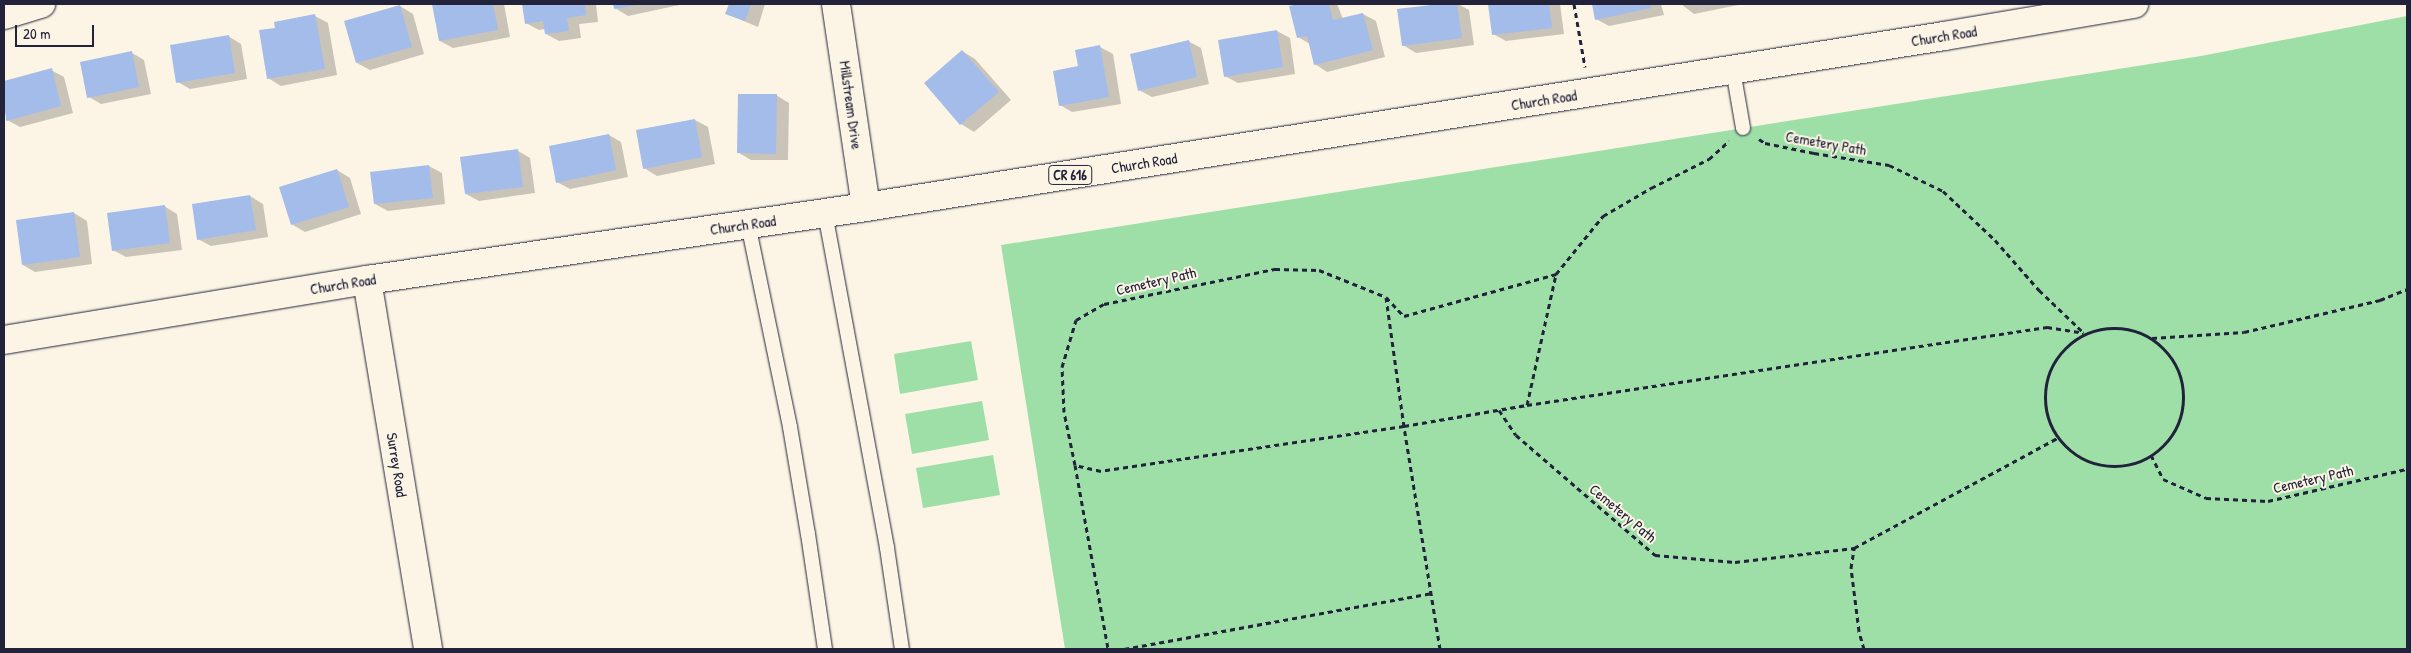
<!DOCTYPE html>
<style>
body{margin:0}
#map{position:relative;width:2411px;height:653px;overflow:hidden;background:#fcf5e5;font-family:"Patrick Hand",sans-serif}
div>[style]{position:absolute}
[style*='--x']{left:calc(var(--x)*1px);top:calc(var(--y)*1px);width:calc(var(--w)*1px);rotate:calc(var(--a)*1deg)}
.green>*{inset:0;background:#9edfa8}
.shadow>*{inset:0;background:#0003}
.building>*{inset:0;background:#a3bce9}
.path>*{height:3px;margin-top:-1.5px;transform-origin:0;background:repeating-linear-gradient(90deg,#22223b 0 5px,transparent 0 9px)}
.path>.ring{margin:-1.5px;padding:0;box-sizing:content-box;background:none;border:3px solid #22223b;border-radius:50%}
.roads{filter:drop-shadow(0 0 1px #22223b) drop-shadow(0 0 1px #22223b)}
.lane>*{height:14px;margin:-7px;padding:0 7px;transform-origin:7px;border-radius:7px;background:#fcf5e5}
.street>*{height:28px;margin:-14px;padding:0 14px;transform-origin:14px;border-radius:14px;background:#fcf5e5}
.primary>*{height:28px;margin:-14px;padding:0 14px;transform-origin:14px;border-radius:14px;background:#fcf5e5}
span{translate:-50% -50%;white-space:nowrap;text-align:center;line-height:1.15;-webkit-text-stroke:4px #fcf5e5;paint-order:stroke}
.shield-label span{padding:1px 4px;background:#fcf5e5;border:1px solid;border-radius:4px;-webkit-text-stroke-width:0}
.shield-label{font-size:14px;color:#22223b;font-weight:700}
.street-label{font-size:15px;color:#22223b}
.frame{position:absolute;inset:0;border:5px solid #22223b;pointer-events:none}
.scale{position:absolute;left:15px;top:25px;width:79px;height:22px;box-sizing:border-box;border:2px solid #22223b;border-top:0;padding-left:6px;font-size:15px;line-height:18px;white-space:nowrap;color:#22223b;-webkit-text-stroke:4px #fcf5e5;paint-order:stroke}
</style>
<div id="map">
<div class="green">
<i style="clip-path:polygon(2407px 16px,2407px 649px,1065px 649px,1001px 245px,2201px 56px)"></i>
<i style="clip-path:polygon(971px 341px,978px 380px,900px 394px,894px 354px)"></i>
<i style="clip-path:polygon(982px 401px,989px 440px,912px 454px,905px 414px)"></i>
<i style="clip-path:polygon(993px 455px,1000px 495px,923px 508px,916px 468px)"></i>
</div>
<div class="shadow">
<i style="clip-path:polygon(440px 4px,504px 4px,510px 37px,453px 48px,440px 41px,434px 5px)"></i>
<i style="clip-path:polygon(523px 4px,596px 4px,598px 22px,579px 24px,581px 38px,559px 41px,546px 34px,545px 29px,539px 30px,526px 23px)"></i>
<i style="clip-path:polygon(614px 4px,684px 4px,628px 16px,615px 8px)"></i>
<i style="clip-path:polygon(729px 4px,765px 4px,758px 27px,727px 14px)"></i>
<i style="clip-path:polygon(1303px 4px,1337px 4px,1343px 19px,1363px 14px,1376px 21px,1385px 57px,1327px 72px,1315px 64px,1310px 44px,1298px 37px,1291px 7px)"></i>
<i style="clip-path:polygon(1450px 4px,1458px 4px,1469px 10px,1474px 45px,1416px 53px,1403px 45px,1399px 10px)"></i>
<i style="clip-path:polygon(1489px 4px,1560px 4px,1564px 34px,1506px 41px,1493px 34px)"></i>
<i style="clip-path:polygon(1593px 4px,1661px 4px,1664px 15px,1609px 26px,1596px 19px)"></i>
<i style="clip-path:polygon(1681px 4px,1743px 4px,1694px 14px)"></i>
<i style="clip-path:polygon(400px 6px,413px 14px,424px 54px,370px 70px,357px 63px)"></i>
<i style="clip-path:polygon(315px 16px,328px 23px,337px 75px,281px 86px,268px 78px,276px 29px)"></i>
<i style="clip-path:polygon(1277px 31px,1290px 38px,1295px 74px,1238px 83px,1225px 76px)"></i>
<i style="clip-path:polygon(228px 36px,241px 44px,247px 79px,190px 89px,178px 82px)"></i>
<i style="clip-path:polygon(1188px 41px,1201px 48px,1209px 84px,1152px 97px,1139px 90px)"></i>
<i style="clip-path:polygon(1100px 47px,1113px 54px,1121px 104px,1072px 112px,1060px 105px,1079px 67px)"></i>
<i style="clip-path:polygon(962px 51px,975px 59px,1011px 100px,974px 132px,961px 124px,926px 83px)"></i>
<i style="clip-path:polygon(132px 53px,144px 60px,151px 94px,101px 104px,89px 97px)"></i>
<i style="clip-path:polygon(51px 70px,64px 77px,73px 113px,20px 127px,7px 120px,4px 108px,4px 82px)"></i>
<i style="clip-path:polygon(776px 95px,789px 103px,788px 160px,751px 160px,739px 153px)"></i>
<i style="clip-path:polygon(695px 120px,708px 127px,715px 164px,657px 176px,644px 168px)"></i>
<i style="clip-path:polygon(609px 135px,621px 142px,628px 177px,570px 189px,557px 182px)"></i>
<i style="clip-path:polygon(518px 151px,530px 158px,535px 193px,479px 201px,466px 194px)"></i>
<i style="clip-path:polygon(429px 166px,442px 173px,445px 204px,388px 211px,375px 204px)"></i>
<i style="clip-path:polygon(337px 170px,350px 178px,361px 214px,305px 232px,293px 225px,281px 188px)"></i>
<i style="clip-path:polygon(250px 196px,263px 204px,268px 237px,211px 246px,198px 239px)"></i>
<i style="clip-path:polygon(164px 206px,177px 214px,182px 250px,126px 257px,113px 250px)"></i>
<i style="clip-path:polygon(74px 213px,87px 221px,92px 264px,35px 272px,23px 265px)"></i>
</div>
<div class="building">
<i style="clip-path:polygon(432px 4px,493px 4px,498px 30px,439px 41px)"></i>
<i style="clip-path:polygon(522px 4px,585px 4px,586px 15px,567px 18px,569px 31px,545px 34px,543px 21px,525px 24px)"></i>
<i style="clip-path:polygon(613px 4px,636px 4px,636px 5px,614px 9px)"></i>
<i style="clip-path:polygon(729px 4px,751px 4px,745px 21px,725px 14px)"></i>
<i style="clip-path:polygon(1298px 4px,1329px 4px,1333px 20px,1363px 13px,1373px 50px,1314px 65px,1307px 36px,1297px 38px,1289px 6px)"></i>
<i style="clip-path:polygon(1440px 4px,1457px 4px,1462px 38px,1402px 46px,1397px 9px)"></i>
<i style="clip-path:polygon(1488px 4px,1549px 4px,1552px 28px,1492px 35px)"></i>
<i style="clip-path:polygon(1592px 4px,1650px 4px,1651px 8px,1595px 20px)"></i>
<i style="clip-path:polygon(400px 5px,412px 47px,356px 63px,344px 21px)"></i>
<i style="clip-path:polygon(315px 14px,325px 69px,267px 79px,259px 30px,275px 28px,274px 22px)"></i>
<i style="clip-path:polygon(1277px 30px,1283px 67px,1224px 77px,1218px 40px)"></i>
<i style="clip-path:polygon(229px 35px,235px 73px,176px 83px,170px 45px)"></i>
<i style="clip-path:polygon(1189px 40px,1197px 77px,1138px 91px,1130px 54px)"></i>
<i style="clip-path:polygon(1100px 45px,1109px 97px,1059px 106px,1053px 71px,1078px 66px,1075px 50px)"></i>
<i style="clip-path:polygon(962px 50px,999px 92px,960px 125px,924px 83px)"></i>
<i style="clip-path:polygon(132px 51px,139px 87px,87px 98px,80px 62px)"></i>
<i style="clip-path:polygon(52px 68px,61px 106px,6px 121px,4px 81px)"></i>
<i style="clip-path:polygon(738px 94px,777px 94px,776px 154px,737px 153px)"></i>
<i style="clip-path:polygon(695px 119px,702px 157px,643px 169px,636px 130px)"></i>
<i style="clip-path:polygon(609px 134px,616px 170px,556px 183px,549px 146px)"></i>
<i style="clip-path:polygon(518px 149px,523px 187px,465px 194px,460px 157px)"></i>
<i style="clip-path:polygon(429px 165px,433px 198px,374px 204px,370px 172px)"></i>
<i style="clip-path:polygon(337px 169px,349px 207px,291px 225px,279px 187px)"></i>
<i style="clip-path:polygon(250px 195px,256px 230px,197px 240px,192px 204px)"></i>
<i style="clip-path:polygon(165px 205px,170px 243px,112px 251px,107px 213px)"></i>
<i style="clip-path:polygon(74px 212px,80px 257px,22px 265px,16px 220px)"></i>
</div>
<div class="path">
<i style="--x:1574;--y:4;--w:64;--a:80.1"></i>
<i style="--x:1759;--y:139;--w:7;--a:34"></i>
<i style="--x:1765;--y:143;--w:50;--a:11.5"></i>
<i style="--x:1814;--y:153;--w:76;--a:9.1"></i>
<i style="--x:1889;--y:165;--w:60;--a:25.7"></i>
<i style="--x:1943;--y:191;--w:71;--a:43.3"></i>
<i style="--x:1995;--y:240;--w:67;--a:48.7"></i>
<i style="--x:2039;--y:290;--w:64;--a:43.7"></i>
<i style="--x:1386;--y:297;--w:130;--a:82.1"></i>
<i style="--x:1404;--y:426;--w:306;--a:171.6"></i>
<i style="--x:1101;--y:471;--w:27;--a:-167"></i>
<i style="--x:1075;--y:465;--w:54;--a:-101.7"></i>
<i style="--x:1064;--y:412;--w:45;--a:-92.5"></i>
<i style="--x:1062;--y:367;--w:49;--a:-73.4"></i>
<i style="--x:1076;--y:320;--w:32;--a:-30"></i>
<i style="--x:1104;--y:304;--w:175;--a:-11.6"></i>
<i style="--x:1275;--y:269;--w:44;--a:1.3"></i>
<i style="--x:1319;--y:270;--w:72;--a:21.9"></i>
<i style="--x:1386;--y:297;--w:26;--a:47"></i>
<i style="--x:1404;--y:316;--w:158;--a:-15.4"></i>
<i style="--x:1556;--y:274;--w:75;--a:-51"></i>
<i style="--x:1603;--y:216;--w:56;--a:-30.3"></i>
<i style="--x:1651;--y:188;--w:65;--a:-26.6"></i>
<i style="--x:1709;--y:159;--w:27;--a:-42"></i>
<i class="ring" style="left:2045px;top:328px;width:135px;height:135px"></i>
<i style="--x:2152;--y:338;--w:92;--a:-3.7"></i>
<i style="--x:2244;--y:332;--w:140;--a:-13.2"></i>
<i style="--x:2380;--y:300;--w:29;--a:-22"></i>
<i style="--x:1527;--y:405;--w:526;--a:-8.53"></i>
<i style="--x:2047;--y:327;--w:37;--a:9"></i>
<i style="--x:1499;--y:410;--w:30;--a:56"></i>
<i style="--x:1516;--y:435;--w:184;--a:40.8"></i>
<i style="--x:1655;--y:555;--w:80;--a:5"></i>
<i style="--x:1735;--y:562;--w:120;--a:-6.7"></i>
<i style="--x:2151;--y:455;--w:27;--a:63"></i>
<i style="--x:2163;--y:479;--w:47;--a:23.8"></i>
<i style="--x:2206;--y:498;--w:62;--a:2.8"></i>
<i style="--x:2268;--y:501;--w:143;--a:-13"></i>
<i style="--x:1075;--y:465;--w:187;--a:79.8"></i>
<i style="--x:1124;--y:649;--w:312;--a:-10.3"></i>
<i style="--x:1440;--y:649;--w:226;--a:-99.2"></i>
<i style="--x:1404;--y:426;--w:125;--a:-9.7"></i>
<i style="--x:1527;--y:405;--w:134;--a:-77.5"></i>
<i style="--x:1864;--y:649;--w:19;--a:-106"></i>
<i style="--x:1859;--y:631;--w:64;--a:-97.2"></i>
<i style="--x:1851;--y:568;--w:20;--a:-81"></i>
<i style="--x:1854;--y:548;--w:233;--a:-28.4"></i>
</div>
<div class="roads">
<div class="lane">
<i style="--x:1733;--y:70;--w:59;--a:80.2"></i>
<i style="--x:825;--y:213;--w:341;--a:79.5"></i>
<i style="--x:887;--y:548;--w:102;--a:81.6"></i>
<i style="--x:748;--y:224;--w:207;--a:78.3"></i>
<i style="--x:790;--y:427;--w:109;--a:80.5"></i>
<i style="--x:808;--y:534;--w:116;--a:81.6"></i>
</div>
<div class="street">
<i style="--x:836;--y:4;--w:205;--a:81.6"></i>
<i style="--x:4;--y:15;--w:39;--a:-17"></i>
<i style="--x:367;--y:280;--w:374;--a:80.6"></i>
</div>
<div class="primary">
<i style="--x:4;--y:340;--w:368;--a:-9.4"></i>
<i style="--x:367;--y:280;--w:504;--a:-8.32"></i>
<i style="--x:866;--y:207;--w:1091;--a:-9.01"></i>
<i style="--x:1944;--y:36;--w:193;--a:-9.6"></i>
</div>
</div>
<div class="shield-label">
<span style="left:1070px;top:175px">CR 616</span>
</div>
<div class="street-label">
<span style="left:1944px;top:36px;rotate:-9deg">Church Road</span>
<span style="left:1544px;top:100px;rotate:-9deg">Church Road</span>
<span style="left:851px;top:105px;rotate:82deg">Millstream Drive</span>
<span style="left:1826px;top:143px;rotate:10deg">Cemetery Path</span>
<span style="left:1144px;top:163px;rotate:-9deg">Church Road</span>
<span style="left:743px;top:225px;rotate:-8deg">Church Road</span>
<span style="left:1156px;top:281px;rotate:-13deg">Cemetery Path</span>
<span style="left:343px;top:284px;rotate:-9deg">Church Road</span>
<span style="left:397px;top:465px;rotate:81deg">Surrey Road</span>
<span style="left:2313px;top:479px;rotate:-13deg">Cemetery Path</span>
<span style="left:1623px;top:513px;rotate:40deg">Cemetery Path</span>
</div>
<div class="frame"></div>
<div class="scale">20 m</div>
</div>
